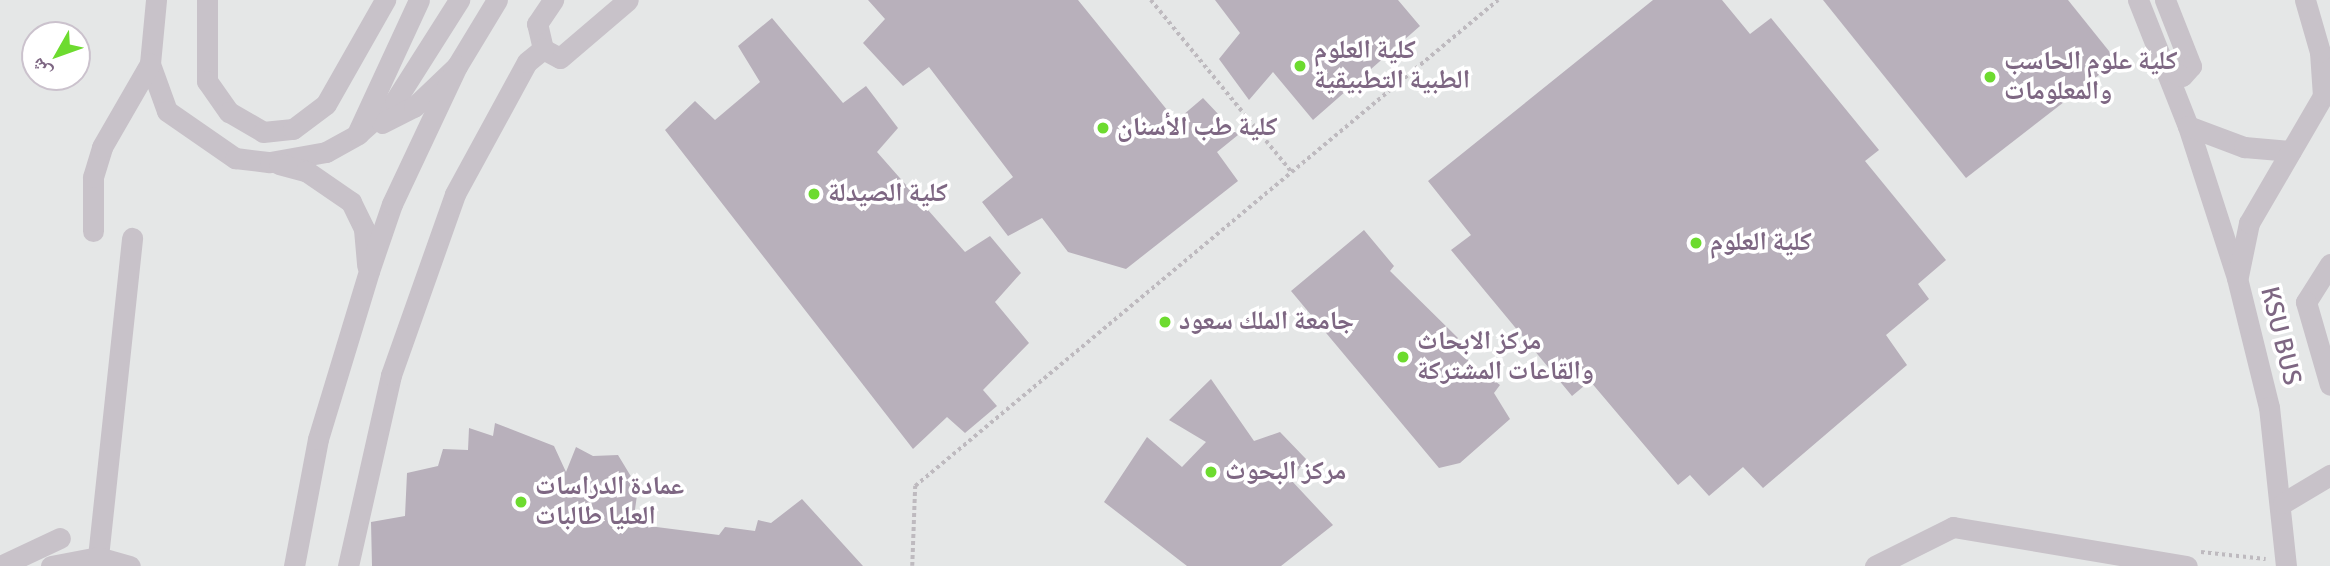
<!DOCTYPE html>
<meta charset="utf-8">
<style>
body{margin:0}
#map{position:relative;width:2330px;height:566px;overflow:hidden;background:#f3f6f4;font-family:Signika,"Noto Naskh Arabic",sans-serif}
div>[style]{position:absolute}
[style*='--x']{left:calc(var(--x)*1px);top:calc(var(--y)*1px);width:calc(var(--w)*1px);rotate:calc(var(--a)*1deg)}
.built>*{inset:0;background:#e5e7e7}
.building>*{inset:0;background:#b8b0bb}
.path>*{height:3.5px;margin-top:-1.75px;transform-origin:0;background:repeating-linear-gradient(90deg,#bebabf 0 3.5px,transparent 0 7px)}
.minor>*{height:21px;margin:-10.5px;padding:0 10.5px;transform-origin:10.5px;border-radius:10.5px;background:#c8c2c9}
.dots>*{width:19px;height:19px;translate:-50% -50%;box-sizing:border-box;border:4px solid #fff;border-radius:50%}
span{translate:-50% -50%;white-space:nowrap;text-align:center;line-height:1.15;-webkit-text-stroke:7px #fff;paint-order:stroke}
.poi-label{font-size:26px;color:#7e6783;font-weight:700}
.left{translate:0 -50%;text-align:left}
.street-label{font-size:26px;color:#7e6783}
.north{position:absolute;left:21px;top:21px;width:70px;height:70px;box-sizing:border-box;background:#fff;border:2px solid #cbc2cd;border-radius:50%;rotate:230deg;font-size:19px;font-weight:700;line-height:28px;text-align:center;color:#7e6783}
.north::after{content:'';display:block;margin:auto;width:24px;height:32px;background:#6ddb2f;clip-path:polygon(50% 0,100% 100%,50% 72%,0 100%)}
</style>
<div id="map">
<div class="built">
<i style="clip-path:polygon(evenodd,0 0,2330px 0,2330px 566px,0 566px,0 0,35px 35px,77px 35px,77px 77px,35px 77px,35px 35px)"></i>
</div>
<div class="building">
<i style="clip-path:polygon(868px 0,1078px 0,1176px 121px,1203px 98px,1238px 135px,1217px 152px,1238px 181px,1126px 269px,1068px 252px,1042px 218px,1008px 236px,982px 202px,1013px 177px,929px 67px,903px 86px,863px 43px,885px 19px)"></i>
<i style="clip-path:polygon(1215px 0,1398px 0,1420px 26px,1313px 120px,1273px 72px,1249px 100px,1219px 59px,1240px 33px)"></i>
<i style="clip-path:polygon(1653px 0,1722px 0,1750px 34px,1771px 18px,1879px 150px,1865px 161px,1946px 260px,1918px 284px,1929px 299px,1886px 335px,1907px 365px,1763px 488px,1743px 467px,1709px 496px,1690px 475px,1678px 485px,1590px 381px,1572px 396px,1451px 250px,1471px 235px,1428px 181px)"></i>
<i style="clip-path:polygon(1823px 0,2068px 0,2117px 61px,1966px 178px)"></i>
<i style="clip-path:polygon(772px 18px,843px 103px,866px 86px,898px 128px,877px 152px,965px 252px,990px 236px,1021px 273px,995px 302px,1029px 343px,983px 390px,997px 406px,965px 433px,947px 417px,913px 449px,665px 130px,695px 101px,715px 120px,760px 82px,738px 46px)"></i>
<i style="clip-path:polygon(1364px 230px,1394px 266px,1390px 271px,1458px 338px,1450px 346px,1500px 385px,1494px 393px,1510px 419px,1460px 463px,1439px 468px,1291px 291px)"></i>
<i style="clip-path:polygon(1211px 379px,1254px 441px,1280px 432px,1306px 459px,1291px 480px,1333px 525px,1281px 566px,1187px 566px,1104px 502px,1147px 437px,1182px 467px,1206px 442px,1169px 420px)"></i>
<i style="clip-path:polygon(495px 423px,554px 446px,566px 472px,576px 447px,593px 456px,618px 455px,638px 488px,633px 524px,719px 535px,725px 527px,755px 531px,758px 520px,771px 523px,802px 499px,863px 566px,372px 566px,371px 522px,405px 516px,407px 473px,438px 466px,443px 449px,468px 450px,469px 428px,493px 436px)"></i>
</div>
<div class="path">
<i style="--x:1151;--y:0;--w:221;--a:50.7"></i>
<i style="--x:2201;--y:552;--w:65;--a:6.1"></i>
<i style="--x:912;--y:566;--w:80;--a:-87.9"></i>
<i style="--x:915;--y:486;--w:759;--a:-39.82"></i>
</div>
<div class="minor">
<i style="--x:156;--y:0;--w:64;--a:95.4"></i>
<i style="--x:150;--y:64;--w:50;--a:70.1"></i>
<i style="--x:167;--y:111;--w:83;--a:34.7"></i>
<i style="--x:235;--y:158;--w:35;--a:7"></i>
<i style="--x:270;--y:162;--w:57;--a:-10.1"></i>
<i style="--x:326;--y:152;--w:37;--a:-29"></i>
<i style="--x:358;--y:134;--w:50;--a:-41.7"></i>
<i style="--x:395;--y:101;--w:120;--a:-57.6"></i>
<i style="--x:207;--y:0;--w:81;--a:90"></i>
<i style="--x:207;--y:81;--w:38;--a:55"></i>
<i style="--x:229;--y:112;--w:39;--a:30"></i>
<i style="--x:263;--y:132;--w:30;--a:-6"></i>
<i style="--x:293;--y:129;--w:41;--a:-37.1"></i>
<i style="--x:326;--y:104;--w:120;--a:-60.4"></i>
<i style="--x:2138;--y:0;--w:136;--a:68.4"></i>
<i style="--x:2188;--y:126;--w:160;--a:72.1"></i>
<i style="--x:2237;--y:278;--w:133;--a:76.1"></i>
<i style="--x:2269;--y:407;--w:160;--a:83.9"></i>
<i style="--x:2165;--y:0;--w:71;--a:68.5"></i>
<i style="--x:2191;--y:66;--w:13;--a:132"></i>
<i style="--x:2182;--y:76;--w:17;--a:-156"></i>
<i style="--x:543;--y:49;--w:19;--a:28"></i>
<i style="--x:560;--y:58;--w:89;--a:-40.5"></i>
<i style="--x:543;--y:49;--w:26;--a:-103"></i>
<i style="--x:537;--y:24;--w:29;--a:-56"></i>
<i style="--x:382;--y:123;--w:36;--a:-27"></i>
<i style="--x:414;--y:107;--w:59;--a:-43.6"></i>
<i style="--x:457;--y:66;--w:77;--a:-58.8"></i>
<i style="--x:2188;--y:126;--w:60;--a:20.6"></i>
<i style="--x:2244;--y:147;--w:47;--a:4.9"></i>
<i style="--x:358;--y:132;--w:145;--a:-65.2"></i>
<i style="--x:279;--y:164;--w:28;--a:15"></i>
<i style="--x:306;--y:171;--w:55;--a:34.6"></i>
<i style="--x:351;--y:202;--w:30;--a:64"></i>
<i style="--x:364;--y:229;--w:37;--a:85"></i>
<i style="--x:93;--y:231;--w:54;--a:-90"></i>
<i style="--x:93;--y:177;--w:31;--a:-73"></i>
<i style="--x:102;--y:147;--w:96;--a:-60"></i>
<i style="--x:2330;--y:264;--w:45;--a:122.3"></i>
<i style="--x:2306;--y:302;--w:86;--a:73.9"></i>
<i style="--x:2238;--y:276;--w:54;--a:-78.3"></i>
<i style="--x:2249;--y:223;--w:147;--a:-59.8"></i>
<i style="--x:2323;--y:96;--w:44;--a:-93.9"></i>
<i style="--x:2320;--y:52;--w:54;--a:-106.1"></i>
<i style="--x:2283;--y:503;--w:55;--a:-30.8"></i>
<i style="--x:98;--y:557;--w:321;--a:-83.9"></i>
<i style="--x:0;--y:566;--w:66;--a:-25"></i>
<i style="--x:51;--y:566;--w:48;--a:-10.8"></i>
<i style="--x:98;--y:557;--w:33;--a:16"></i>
<i style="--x:294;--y:566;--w:129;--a:-79.3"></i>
<i style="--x:318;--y:439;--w:176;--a:-73.1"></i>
<i style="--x:369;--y:271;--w:71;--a:-71.1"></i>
<i style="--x:392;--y:204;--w:153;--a:-64.8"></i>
<i style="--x:348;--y:566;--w:196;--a:-77.3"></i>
<i style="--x:391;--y:375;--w:192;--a:-70.5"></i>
<i style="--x:455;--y:194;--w:150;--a:-61.4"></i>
<i style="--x:527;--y:62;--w:21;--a:-39"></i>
<i style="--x:1875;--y:566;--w:87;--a:-26.6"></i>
<i style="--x:1953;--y:527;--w:237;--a:9.5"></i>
</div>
<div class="dots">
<i style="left:1300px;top:66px;background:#6ddb2f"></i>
<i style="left:1990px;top:77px;background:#6ddb2f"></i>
<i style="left:1103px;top:128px;background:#6ddb2f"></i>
<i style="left:814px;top:194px;background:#6ddb2f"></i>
<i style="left:1696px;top:243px;background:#6ddb2f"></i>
<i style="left:1165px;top:322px;background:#6ddb2f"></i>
<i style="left:1403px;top:357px;background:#6ddb2f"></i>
<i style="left:1211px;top:472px;background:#6ddb2f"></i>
<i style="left:521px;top:502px;background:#6ddb2f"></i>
</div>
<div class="poi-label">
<span class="left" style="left:1314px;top:66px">كلية العلوم<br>الطبية التطبيقية</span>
<span class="left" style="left:2004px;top:77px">كلية علوم الحاسب<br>والمعلومات</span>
<span class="left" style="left:1117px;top:128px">كلية طب الأسنان</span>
<span class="left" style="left:828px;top:194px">كلية الصيدلة</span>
<span class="left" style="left:1710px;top:243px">كلية العلوم</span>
<span class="left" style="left:1179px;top:322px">جامعة الملك سعود</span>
<span class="left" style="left:1417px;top:357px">مركز الابحاث<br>والقاعات المشتركة</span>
<span class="left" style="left:1225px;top:472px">مركز البحوث</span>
<span class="left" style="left:535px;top:502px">عمادة الدراسات<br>العليا طالبات</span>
</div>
<div class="street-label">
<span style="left:2280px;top:336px;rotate:76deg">KSU BUS</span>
</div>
<div class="north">ش</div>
</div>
